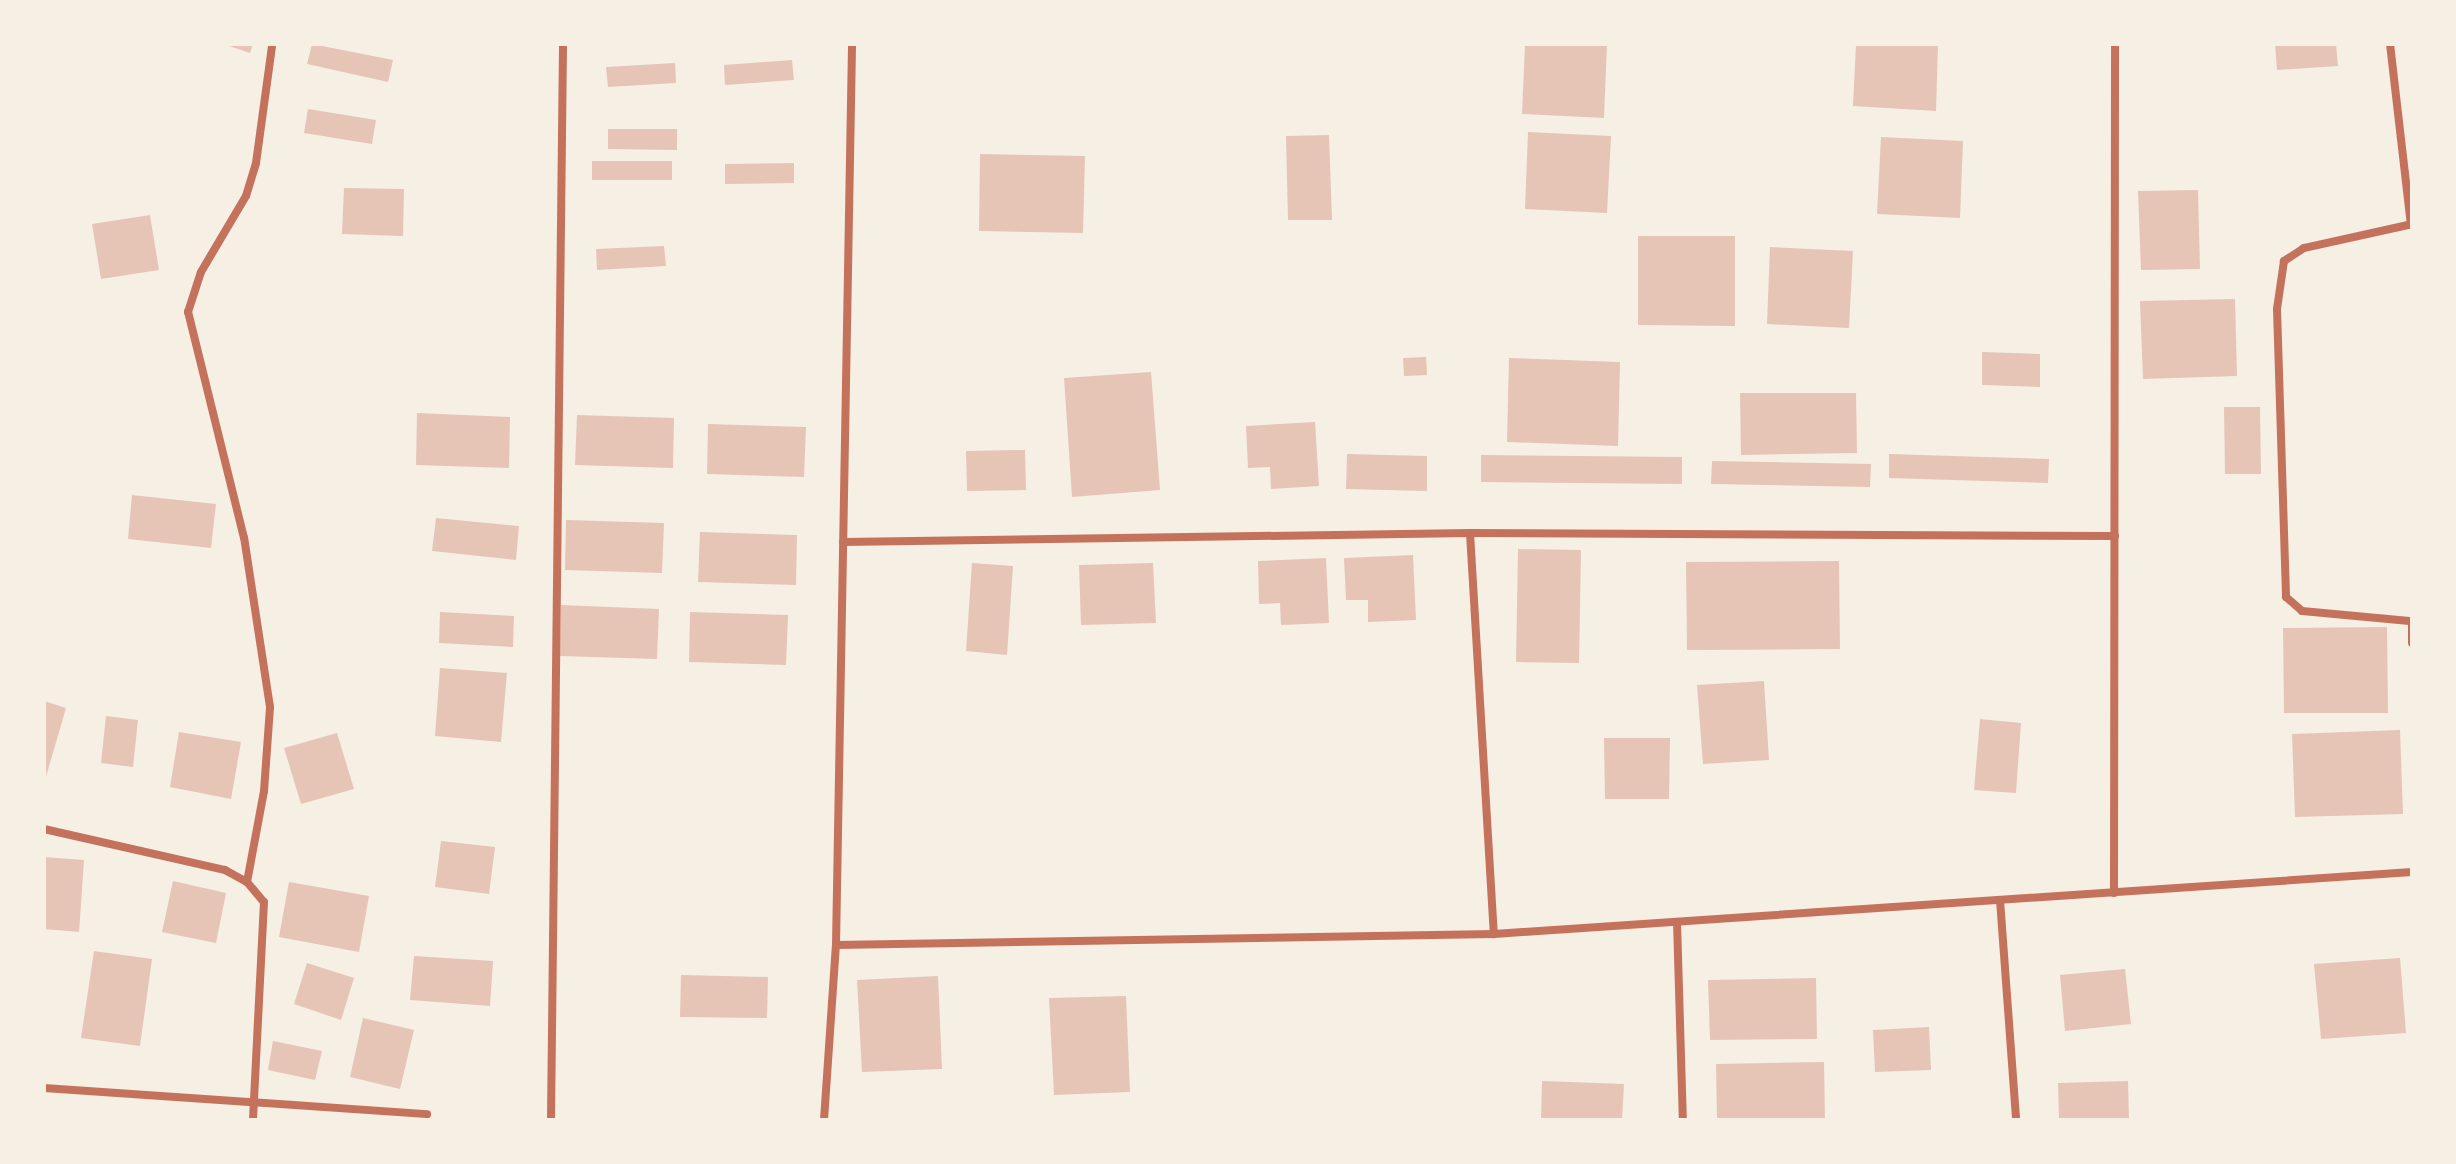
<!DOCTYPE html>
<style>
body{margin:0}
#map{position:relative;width:2456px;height:1164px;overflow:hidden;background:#f6efe4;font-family:Raleway,sans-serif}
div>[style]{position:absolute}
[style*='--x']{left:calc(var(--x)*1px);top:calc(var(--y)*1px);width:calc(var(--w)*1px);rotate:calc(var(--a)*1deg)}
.building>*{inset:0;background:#e6c5b7}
.minor>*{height:8px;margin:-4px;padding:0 4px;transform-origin:4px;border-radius:4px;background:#c5725c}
span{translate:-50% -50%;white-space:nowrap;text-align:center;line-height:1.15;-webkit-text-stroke:8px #f6efe4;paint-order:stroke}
.frame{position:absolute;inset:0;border:46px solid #f6efe4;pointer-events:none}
</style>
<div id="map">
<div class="building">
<i style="clip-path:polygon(223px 44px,253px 44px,250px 53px)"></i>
<i style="clip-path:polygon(312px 44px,393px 60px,388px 82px,307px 64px)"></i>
<i style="clip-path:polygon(1525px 44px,1607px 44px,1604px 118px,1522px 114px)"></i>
<i style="clip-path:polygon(1856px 44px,1938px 44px,1936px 111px,1853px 106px)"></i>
<i style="clip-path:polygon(2275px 44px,2336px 44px,2338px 66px,2277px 70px)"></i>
<i style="clip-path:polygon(792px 60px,794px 80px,725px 85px,724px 65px)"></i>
<i style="clip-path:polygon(675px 63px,676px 83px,608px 87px,606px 67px)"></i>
<i style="clip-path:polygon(308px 109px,376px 120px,372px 144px,304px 133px)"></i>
<i style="clip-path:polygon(608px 129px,677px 129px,677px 150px,608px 149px)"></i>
<i style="clip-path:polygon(1528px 132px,1611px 136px,1607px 213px,1525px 209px)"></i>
<i style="clip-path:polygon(1329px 135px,1332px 220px,1288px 220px,1286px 136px)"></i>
<i style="clip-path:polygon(1881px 137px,1963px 141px,1960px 218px,1877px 214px)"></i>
<i style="clip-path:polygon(980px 154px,1085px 156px,1083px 233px,979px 231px)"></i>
<i style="clip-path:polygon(592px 161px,672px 161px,672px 180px,592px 180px)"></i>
<i style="clip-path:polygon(794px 163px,794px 183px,725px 184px,725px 164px)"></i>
<i style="clip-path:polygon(344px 188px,404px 189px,403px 236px,342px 234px)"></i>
<i style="clip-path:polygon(2198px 190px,2200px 269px,2141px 270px,2138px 191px)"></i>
<i style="clip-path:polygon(150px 215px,159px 270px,101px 279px,92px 224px)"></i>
<i style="clip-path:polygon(1638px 236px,1735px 236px,1735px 326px,1638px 325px)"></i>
<i style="clip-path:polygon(664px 246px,666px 266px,597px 270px,596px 249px)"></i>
<i style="clip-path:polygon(1770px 247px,1853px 251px,1849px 328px,1767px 324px)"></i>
<i style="clip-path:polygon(2235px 299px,2237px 376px,2143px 379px,2140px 301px)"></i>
<i style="clip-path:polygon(1982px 352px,2040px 354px,2040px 387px,1982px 385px)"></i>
<i style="clip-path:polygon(1426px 357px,1427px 375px,1404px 376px,1403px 358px)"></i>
<i style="clip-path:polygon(1509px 358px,1620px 362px,1618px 446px,1507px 442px)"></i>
<i style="clip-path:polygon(1151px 372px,1160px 490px,1072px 497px,1064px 378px)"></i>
<i style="clip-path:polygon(1740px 393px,1856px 393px,1857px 453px,1741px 455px)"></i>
<i style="clip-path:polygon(2224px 407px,2260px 407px,2261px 474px,2225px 474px)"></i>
<i style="clip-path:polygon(417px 413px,510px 417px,509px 468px,416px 465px)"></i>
<i style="clip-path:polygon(577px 415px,674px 418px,673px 468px,575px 465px)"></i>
<i style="clip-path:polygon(1315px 422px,1319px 486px,1271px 489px,1270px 467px,1248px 468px,1246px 426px)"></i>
<i style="clip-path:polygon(708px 424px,806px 427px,804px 477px,707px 474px)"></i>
<i style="clip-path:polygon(1025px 450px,1026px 490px,967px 491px,966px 451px)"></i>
<i style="clip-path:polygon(1347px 454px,1427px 456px,1427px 491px,1346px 489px)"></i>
<i style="clip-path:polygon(1889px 454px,2049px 459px,2048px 483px,1889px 478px)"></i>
<i style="clip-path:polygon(1481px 455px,1682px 457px,1682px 484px,1481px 482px)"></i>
<i style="clip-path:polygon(1712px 461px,1871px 464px,1870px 487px,1711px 484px)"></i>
<i style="clip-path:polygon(132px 495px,216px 504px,211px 548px,128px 539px)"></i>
<i style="clip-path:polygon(436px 518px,519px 526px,516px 560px,432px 551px)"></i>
<i style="clip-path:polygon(566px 520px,664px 523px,662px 573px,565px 570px)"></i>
<i style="clip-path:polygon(700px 532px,797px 535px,796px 585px,698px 582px)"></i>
<i style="clip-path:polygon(1518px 549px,1581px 550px,1579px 663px,1516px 662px)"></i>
<i style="clip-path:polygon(1413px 555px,1416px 620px,1368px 622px,1368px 600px,1346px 600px,1344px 558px)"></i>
<i style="clip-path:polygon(1326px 558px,1329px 623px,1281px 625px,1280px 603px,1259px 604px,1258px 561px)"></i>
<i style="clip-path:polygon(1839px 561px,1840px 649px,1687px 650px,1686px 562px)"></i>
<i style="clip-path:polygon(972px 563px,1013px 566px,1007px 655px,966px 651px)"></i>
<i style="clip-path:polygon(1153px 563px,1156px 623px,1081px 625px,1079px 565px)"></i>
<i style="clip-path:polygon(561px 605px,659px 609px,657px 659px,560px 656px)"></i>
<i style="clip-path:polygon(440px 612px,514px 616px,513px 647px,439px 643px)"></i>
<i style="clip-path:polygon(690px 612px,788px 615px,786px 665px,689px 662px)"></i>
<i style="clip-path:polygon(2387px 627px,2388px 713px,2284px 713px,2283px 628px)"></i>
<i style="clip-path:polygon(440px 668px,507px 673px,501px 742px,435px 736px)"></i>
<i style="clip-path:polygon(1764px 681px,1769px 760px,1703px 764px,1697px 685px)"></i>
<i style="clip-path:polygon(44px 701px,66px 708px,45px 780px,44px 780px)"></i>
<i style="clip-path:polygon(106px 716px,138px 720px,133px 767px,101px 763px)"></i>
<i style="clip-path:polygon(1980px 719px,2021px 723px,2016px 793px,1974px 790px)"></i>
<i style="clip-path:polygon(2400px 730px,2403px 814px,2295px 817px,2292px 734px)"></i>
<i style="clip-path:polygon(179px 732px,241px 742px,231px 799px,170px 787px)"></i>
<i style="clip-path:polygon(337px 733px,354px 789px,301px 804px,284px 748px)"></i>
<i style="clip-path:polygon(1604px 738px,1670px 738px,1669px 799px,1605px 799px)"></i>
<i style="clip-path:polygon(441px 841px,495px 847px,489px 894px,435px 887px)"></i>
<i style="clip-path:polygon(44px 857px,84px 860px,79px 932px,44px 929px)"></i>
<i style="clip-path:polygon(173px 881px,226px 893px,216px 943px,162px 932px)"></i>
<i style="clip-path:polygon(289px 882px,369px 896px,359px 952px,279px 937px)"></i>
<i style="clip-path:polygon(94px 951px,152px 959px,140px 1046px,81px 1038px)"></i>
<i style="clip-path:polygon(414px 956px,493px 961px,490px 1006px,410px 1000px)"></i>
<i style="clip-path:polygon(2400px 958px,2406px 1033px,2321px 1039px,2314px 964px)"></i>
<i style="clip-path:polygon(307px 963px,354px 978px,341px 1020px,294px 1004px)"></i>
<i style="clip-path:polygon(2125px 969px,2131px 1024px,2065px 1031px,2060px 975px)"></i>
<i style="clip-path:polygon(681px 975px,768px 977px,767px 1018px,680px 1017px)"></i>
<i style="clip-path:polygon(938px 976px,942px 1069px,862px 1072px,857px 980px)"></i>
<i style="clip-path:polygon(1816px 978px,1817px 1039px,1710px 1040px,1708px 980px)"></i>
<i style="clip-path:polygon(1126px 996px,1130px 1092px,1054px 1095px,1049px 998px)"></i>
<i style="clip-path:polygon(363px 1018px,414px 1030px,400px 1089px,350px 1077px)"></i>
<i style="clip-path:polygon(1929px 1027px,1931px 1070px,1875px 1072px,1873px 1030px)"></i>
<i style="clip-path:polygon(273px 1041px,322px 1051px,315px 1080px,268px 1070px)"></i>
<i style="clip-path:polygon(1824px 1062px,1825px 1120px,1717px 1120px,1716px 1064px)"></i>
<i style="clip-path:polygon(1542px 1081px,1624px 1084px,1622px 1120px,1541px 1120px)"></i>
<i style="clip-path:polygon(2128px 1081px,2129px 1120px,2059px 1120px,2058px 1083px)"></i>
</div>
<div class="minor">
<i style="--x:2390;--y:44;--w:182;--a:83.4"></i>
<i style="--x:2408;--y:225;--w:107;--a:167.5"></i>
<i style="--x:2304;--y:248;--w:24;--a:147"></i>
<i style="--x:2284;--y:261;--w:49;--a:98.3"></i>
<i style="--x:2277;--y:309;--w:288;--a:88.2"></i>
<i style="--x:2286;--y:597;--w:21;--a:41"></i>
<i style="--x:2302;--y:611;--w:108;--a:5.3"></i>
<i style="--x:1470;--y:533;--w:402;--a:86.6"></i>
<i style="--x:843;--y:542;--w:627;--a:-0.82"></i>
<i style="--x:1470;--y:533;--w:645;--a:0.27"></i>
<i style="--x:2412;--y:621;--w:22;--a:90"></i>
<i style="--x:44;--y:829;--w:186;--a:12.8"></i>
<i style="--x:225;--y:870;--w:25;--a:29"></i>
<i style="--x:247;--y:882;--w:26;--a:50"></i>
<i style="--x:264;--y:902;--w:218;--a:92.9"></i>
<i style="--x:247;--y:882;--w:93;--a:-79.4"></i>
<i style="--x:264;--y:791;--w:84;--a:-85.9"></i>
<i style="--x:270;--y:707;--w:171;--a:-98.7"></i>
<i style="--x:244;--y:538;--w:233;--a:-103.9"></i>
<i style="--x:188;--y:312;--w:42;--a:-72"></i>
<i style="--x:201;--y:272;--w:88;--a:-59.4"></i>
<i style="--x:246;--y:196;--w:34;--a:-73"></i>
<i style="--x:256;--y:163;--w:118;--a:-82.2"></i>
<i style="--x:2114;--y:893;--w:849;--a:-89.93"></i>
<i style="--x:2000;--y:900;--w:221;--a:85.8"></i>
<i style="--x:1677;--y:922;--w:198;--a:88.3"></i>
<i style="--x:836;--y:945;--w:901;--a:-88.98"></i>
<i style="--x:44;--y:1088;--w:384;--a:3.9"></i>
<i style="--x:551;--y:1120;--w:1076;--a:-89.36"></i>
<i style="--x:824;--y:1120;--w:175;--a:-86.1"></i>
<i style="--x:836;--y:945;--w:658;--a:-0.96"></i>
<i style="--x:1494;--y:934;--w:920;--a:-3.86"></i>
</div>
<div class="frame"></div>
</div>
